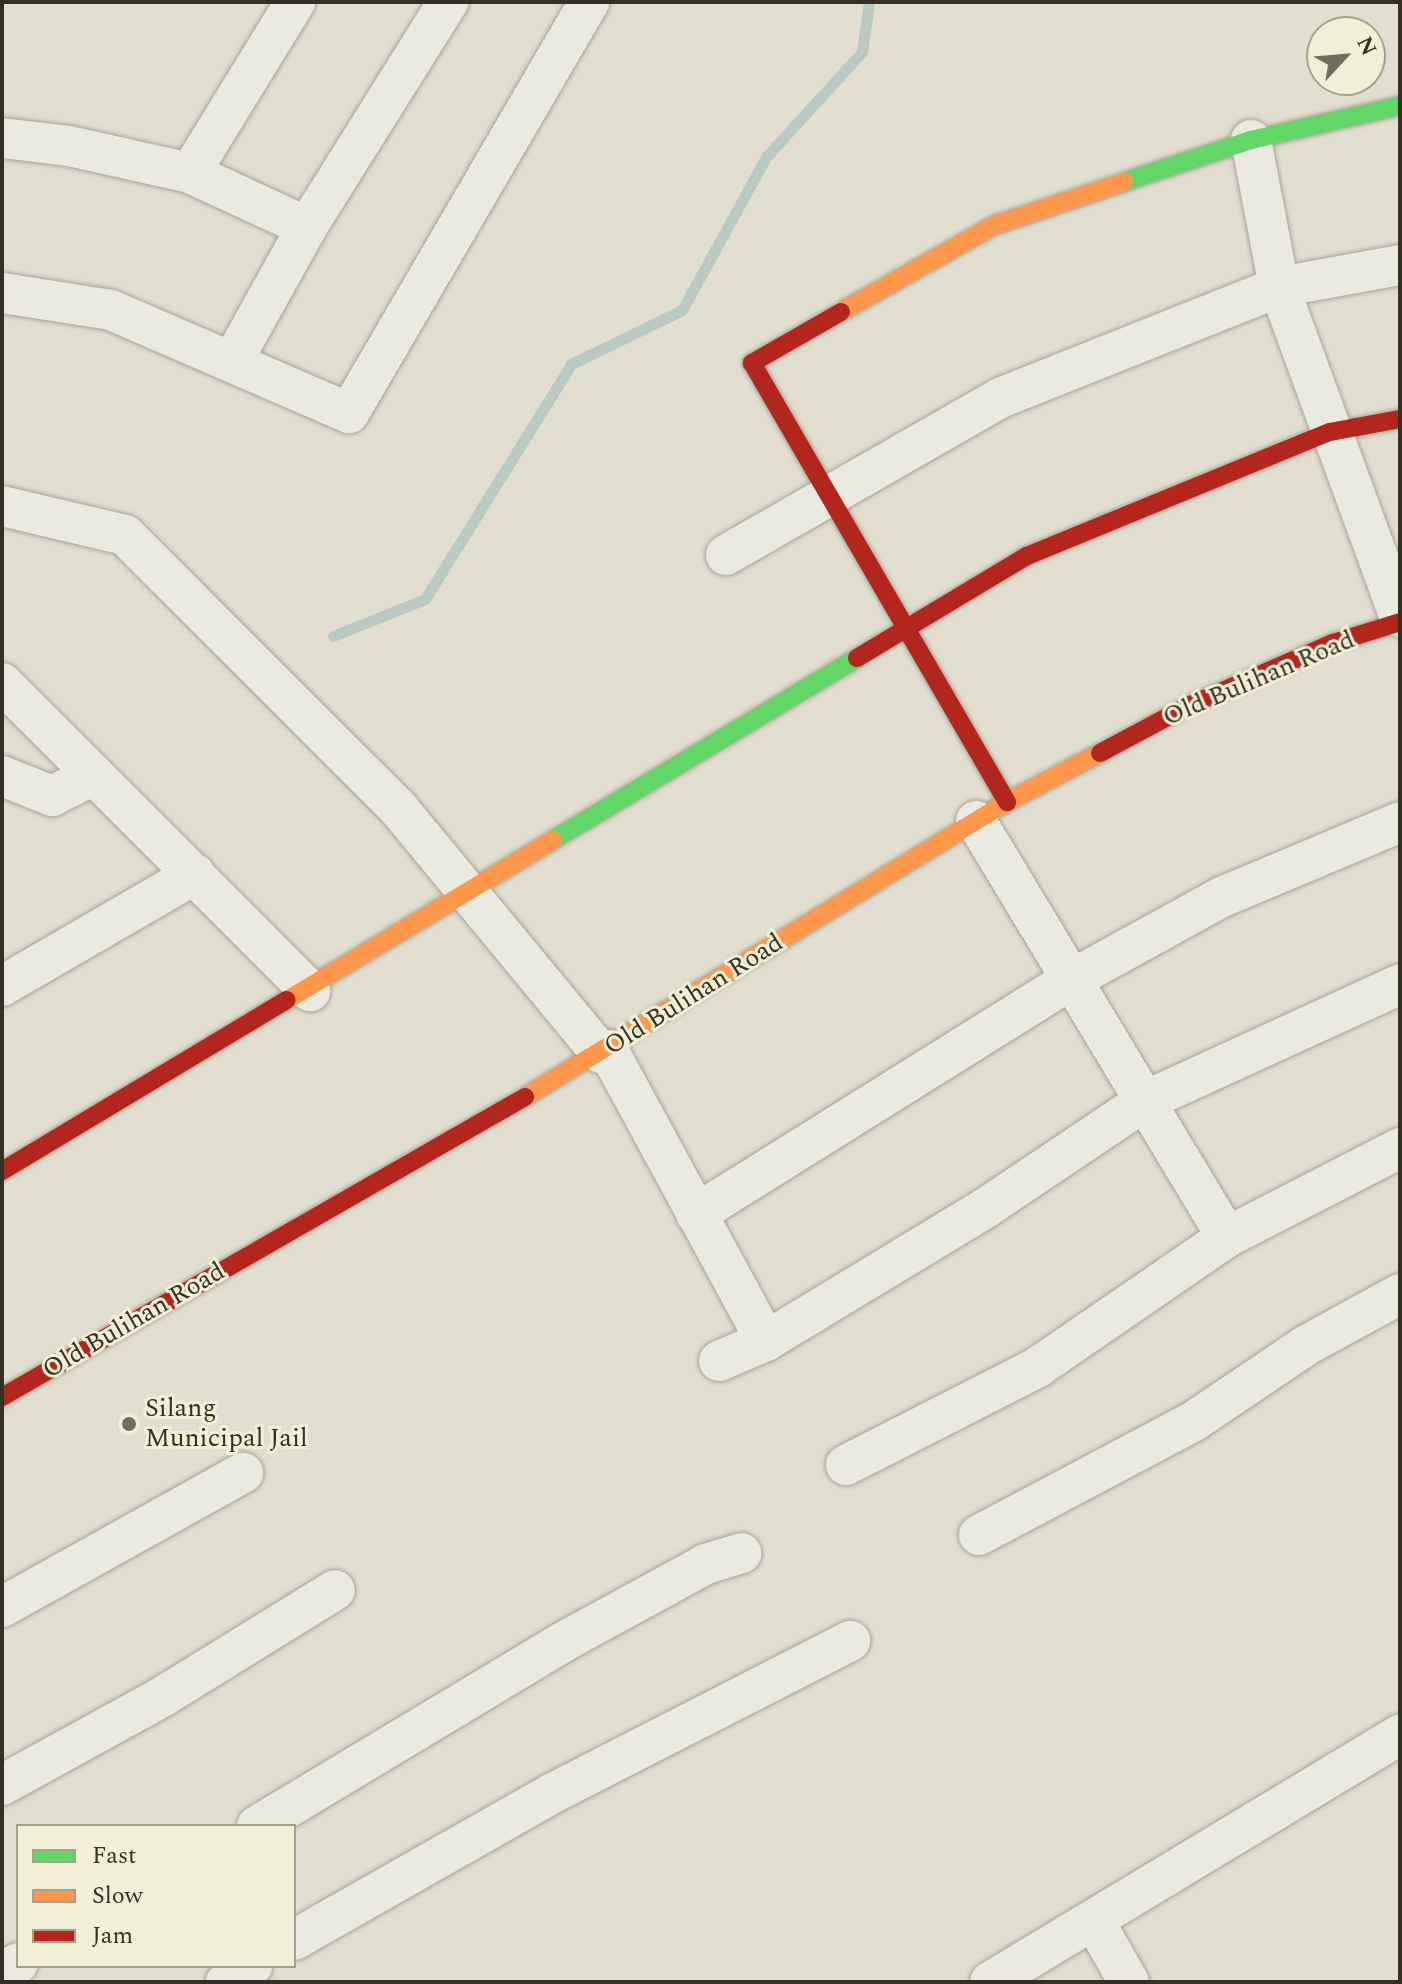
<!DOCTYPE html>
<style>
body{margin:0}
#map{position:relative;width:1402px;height:1984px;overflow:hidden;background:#e2dfd0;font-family:Spectral,serif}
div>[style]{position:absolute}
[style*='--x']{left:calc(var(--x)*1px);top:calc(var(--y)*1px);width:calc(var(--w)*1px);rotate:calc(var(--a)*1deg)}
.stream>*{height:11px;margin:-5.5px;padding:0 5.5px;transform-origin:5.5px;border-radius:5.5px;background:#bac9c2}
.roads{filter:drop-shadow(0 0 2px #a8a498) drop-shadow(0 0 2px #a8a498)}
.street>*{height:40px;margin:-20px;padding:0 20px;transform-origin:20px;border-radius:20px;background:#ebeae1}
.fast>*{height:18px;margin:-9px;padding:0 9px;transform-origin:9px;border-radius:9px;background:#63d668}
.slow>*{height:18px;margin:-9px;padding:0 9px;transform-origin:9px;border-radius:9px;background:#ff974d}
.jam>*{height:18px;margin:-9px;padding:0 9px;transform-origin:9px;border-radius:9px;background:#b3261e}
.dots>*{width:22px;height:22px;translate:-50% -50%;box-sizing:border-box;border:4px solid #f2efd7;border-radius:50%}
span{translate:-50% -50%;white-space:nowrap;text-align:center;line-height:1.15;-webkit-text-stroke:6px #f2efd7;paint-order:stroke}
.street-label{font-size:26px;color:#372f21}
.poi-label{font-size:26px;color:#372f21}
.left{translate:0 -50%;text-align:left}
.frame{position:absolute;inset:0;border:4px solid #372f21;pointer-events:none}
.legend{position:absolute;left:16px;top:1824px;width:280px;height:144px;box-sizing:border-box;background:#f2efd7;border:2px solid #a7a28e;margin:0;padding:10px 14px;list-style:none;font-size:24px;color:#372f21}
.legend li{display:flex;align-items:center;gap:16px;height:40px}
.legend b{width:40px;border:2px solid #a7a28e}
.north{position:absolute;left:1306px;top:16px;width:80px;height:80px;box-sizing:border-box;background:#f2efd7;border:2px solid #a7a28e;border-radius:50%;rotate:64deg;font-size:22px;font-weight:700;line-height:32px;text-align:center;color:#372f21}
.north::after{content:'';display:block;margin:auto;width:28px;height:36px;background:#736d5e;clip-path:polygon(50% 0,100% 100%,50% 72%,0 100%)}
</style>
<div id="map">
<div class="stream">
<i style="--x:333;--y:636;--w:99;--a:-21.9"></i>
<i style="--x:425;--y:599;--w:277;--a:-58.1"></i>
<i style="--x:571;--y:364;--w:123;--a:-25.9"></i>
<i style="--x:682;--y:310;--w:175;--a:-61.2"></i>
<i style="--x:766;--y:157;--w:142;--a:-47.6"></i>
<i style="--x:862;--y:52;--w:50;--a:-82"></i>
</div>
<div class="roads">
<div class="street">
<i style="--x:2;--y:138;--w:67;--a:6.8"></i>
<i style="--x:69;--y:146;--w:124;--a:12.6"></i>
<i style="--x:190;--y:173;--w:129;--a:24.8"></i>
<i style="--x:1251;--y:140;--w:150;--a:79.2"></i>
<i style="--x:1279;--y:287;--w:351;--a:69.9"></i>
<i style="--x:190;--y:173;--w:201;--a:-58.4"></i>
<i style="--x:2;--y:293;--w:110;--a:8.9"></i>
<i style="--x:111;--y:310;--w:259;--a:23.4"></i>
<i style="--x:349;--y:413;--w:476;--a:-59.7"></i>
<i style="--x:233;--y:360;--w:152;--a:-60.9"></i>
<i style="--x:307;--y:227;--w:266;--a:-57.9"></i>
<i style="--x:2;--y:506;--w:126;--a:13.3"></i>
<i style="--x:125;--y:535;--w:386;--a:45"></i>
<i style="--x:398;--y:808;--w:318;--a:50.4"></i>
<i style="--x:726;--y:555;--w:316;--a:-29.8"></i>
<i style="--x:1000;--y:398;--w:300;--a:-21.7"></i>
<i style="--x:1279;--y:287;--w:123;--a:-10.3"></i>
<i style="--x:2;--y:683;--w:436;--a:45"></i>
<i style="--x:2;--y:776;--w:54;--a:21.8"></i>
<i style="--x:52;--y:796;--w:47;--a:-26.6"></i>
<i style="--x:976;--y:821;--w:486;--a:58.9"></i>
<i style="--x:2;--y:986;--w:223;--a:-30.1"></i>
<i style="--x:608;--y:1050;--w:331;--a:61.5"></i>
<i style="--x:696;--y:1214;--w:440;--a:-32"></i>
<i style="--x:1069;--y:981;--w:175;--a:-28.8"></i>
<i style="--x:1222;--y:897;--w:193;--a:-22.8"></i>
<i style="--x:719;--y:1361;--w:51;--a:-23.1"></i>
<i style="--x:766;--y:1341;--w:255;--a:-31.2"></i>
<i style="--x:984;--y:1209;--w:194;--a:-33.9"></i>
<i style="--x:1145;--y:1101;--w:281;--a:-24.6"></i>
<i style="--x:846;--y:1465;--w:216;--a:-27"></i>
<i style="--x:1038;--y:1367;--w:229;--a:-34.5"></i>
<i style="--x:1227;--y:1237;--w:195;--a:-27.2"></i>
<i style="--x:979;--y:1535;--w:243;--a:-27.9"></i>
<i style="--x:1194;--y:1421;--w:134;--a:-34"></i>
<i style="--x:1305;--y:1346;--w:108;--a:-28.7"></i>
<i style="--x:2;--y:1607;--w:276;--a:-29.1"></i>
<i style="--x:2;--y:1785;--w:183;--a:-28.8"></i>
<i style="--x:162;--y:1697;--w:203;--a:-31.7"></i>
<i style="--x:257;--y:1826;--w:357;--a:-31"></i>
<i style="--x:563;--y:1642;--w:163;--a:-28.6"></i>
<i style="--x:706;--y:1564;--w:37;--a:-17"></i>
<i style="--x:1094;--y:1921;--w:70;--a:60.2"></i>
<i style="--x:294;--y:1940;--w:298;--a:-29.6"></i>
<i style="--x:553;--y:1793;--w:334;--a:-27.1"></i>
<i style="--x:2;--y:1972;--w:18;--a:-29"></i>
<i style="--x:226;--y:1982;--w:31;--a:-32"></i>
<i style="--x:990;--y:1982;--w:479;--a:-31.1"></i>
</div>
<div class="fast">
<i style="--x:1124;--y:182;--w:134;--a:-18.3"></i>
<i style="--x:1251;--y:140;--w:153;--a:-12.9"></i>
<i style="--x:553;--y:840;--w:354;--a:-30.9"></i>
</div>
<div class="slow">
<i style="--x:841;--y:312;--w:177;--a:-29.5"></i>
<i style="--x:995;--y:225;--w:136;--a:-18.4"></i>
<i style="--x:287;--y:1000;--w:310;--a:-31"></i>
<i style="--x:525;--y:1097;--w:565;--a:-31.47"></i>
<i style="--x:1007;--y:802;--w:105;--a:-27.8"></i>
</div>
<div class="jam">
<i style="--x:841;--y:312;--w:103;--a:150.2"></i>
<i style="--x:752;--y:363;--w:508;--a:59.85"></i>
<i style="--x:857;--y:658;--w:198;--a:-31"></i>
<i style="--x:1027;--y:556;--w:327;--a:-22.3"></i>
<i style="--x:1330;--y:432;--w:71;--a:-10.5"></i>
<i style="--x:1100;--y:753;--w:100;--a:-28.1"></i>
<i style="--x:1188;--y:706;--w:158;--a:-23.5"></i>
<i style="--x:1333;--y:643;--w:70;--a:-17.4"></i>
<i style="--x:2;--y:1171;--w:332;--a:-31"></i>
<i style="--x:2;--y:1397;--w:603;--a:-29.84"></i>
</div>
</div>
<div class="dots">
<i style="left:129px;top:1424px;background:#736d5e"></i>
</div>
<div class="street-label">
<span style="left:1259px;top:679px;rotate:-23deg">Old Bulihan Road</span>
<span style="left:694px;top:995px;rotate:-32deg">Old Bulihan Road</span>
<span style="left:134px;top:1321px;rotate:-30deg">Old Bulihan Road</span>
</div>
<div class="poi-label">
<span class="left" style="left:145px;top:1424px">Silang<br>Municipal Jail</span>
</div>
<div class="frame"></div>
<ul class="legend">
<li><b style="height:10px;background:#63d668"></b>Fast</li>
<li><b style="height:10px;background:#ff974d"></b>Slow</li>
<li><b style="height:10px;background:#b3261e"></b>Jam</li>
</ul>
<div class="north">N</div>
</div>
